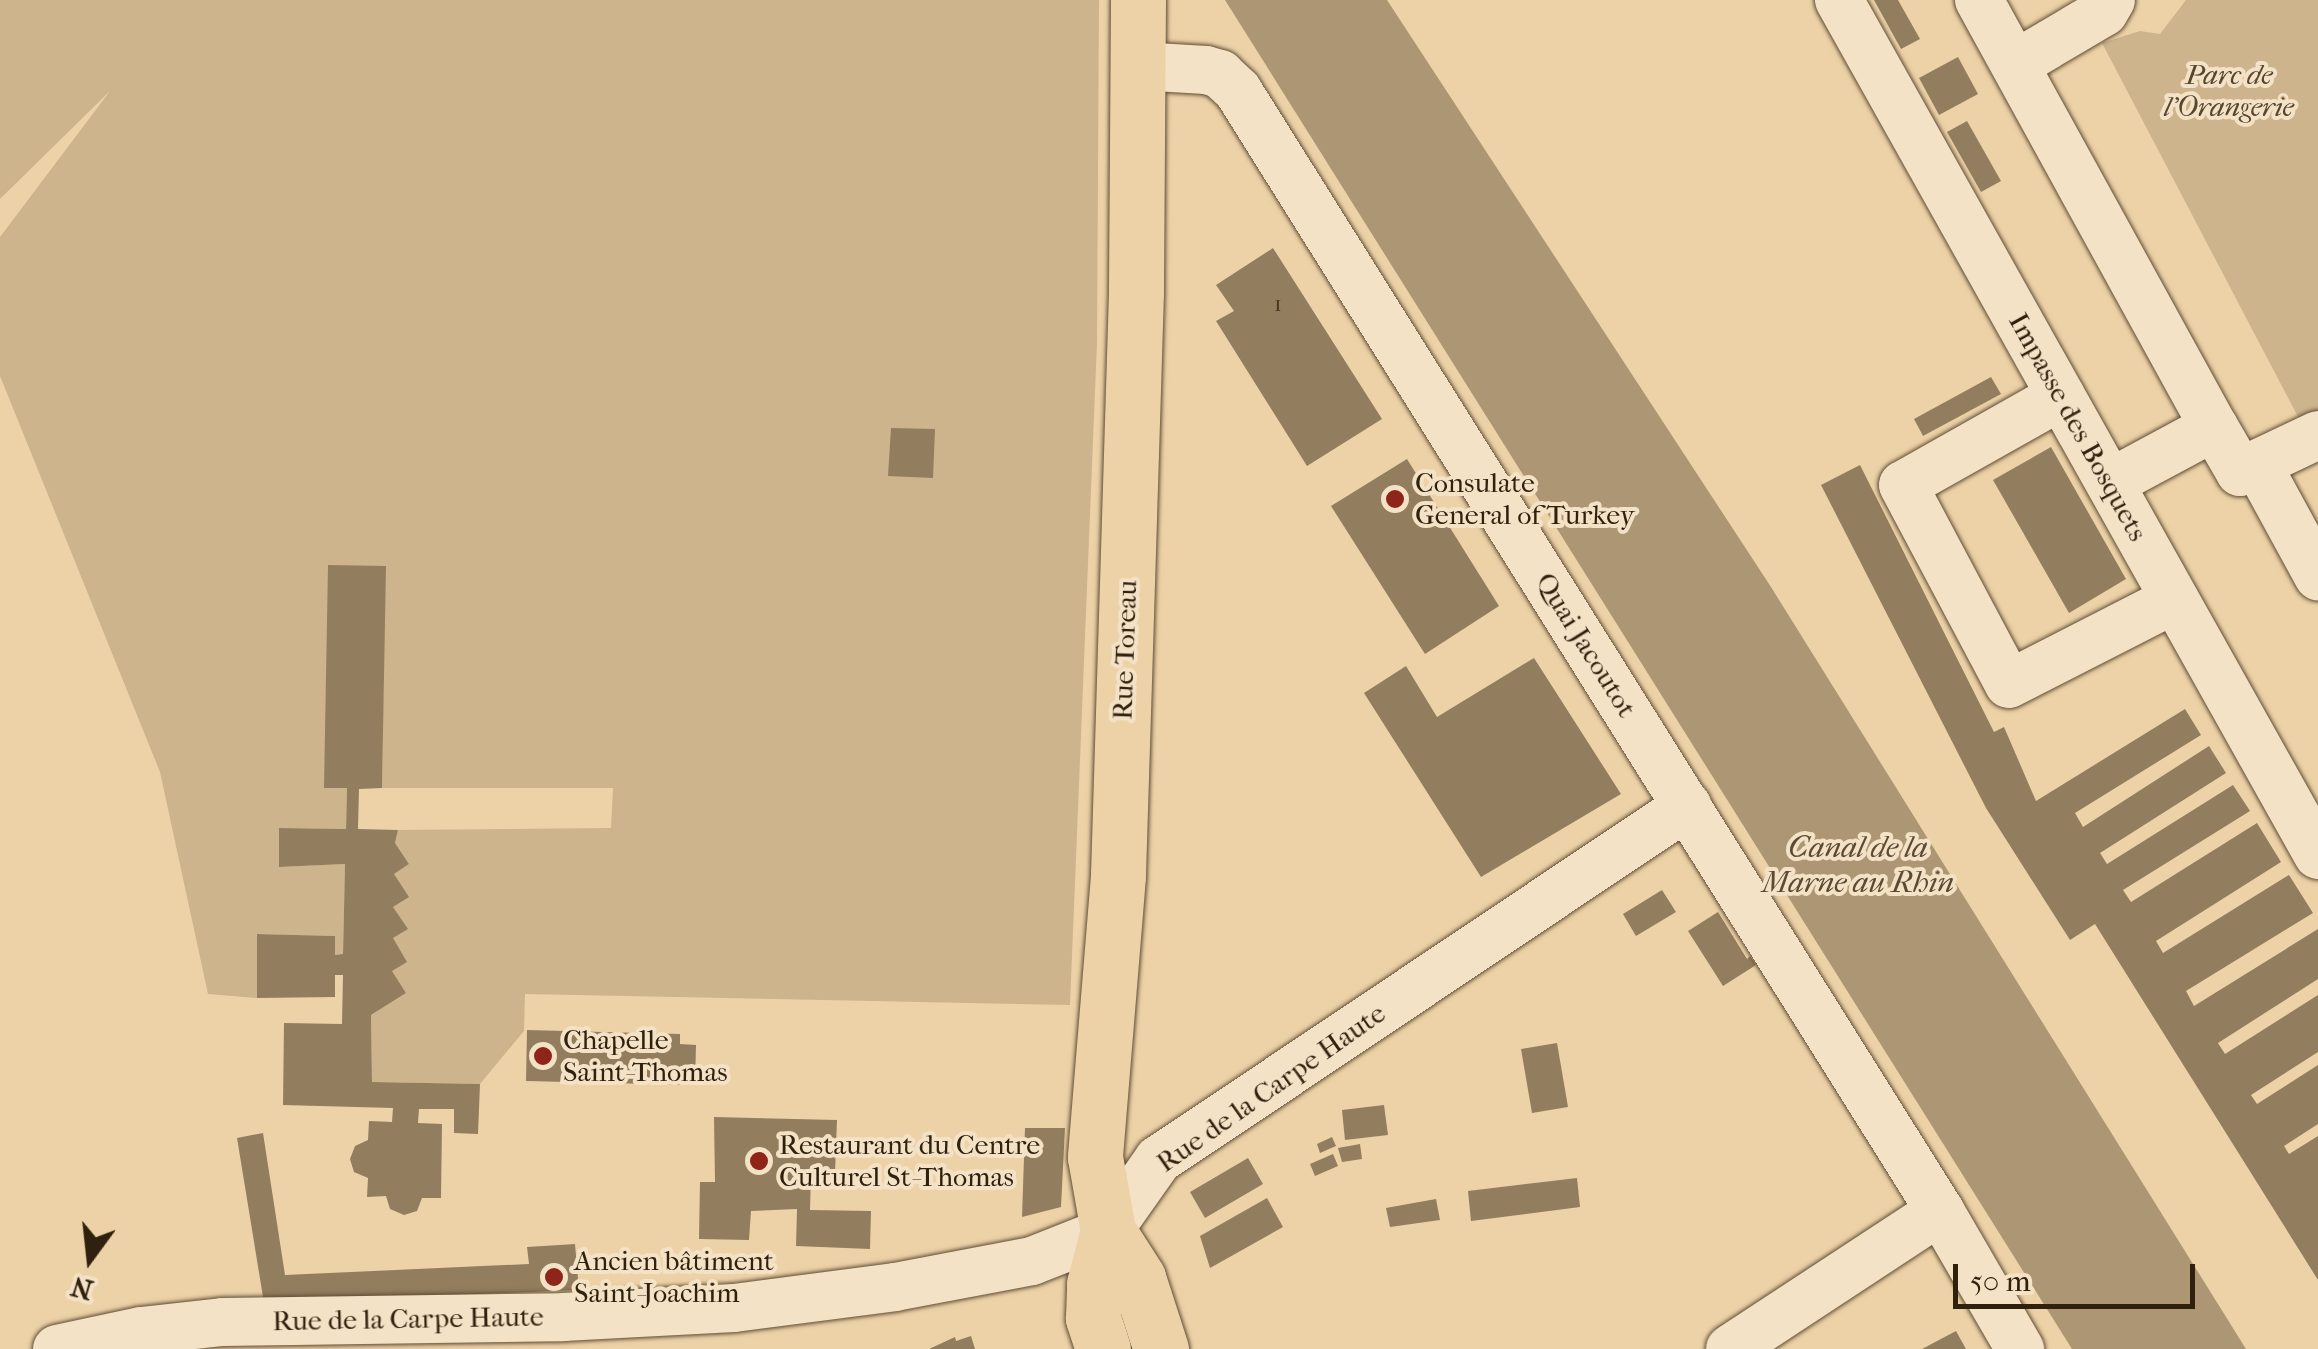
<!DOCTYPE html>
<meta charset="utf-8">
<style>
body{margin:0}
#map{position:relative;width:2318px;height:1349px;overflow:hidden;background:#edd2a7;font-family:"IM FELL French Canon",serif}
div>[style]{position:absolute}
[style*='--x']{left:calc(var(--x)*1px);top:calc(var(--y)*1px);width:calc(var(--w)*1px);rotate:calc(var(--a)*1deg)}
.green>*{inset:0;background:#cdb48d}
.water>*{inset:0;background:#ad9673}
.building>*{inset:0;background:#927d5e}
.roads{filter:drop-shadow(0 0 2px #5f4d35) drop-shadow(0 0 2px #5f4d35)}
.minor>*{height:48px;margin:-24px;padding:0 24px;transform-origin:24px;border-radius:24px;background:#f3e2c6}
.major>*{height:55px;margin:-27.5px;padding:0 27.5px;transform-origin:27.5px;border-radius:27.5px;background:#edd2a7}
.dots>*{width:28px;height:28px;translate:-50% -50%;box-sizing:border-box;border:5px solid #f3e2c6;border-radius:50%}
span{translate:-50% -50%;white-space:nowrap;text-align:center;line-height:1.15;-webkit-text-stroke:8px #f3e2c6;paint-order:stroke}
.number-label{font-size:22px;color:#483823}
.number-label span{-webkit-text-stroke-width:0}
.park-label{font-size:28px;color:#57462e;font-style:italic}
.street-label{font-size:28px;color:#30210f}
.poi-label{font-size:28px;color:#30210f}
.left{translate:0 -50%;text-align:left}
.water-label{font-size:30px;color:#5c4a32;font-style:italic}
.north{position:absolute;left:40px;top:1209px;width:100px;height:100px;-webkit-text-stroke:8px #f3e2c6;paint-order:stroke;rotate:195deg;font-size:28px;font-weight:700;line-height:40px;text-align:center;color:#30210f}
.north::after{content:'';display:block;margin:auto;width:35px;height:45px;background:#30210f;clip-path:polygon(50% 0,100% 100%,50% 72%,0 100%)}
.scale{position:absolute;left:1953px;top:1264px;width:242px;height:45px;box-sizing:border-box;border:5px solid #30210f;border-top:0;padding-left:12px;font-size:30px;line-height:35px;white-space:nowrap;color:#30210f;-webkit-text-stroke:8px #f3e2c6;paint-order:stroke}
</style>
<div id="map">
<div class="green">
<i style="clip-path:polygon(0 0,1099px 0,1097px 343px,1070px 1005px,525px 994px,524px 1031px,480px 1084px,372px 1082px,371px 1015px,406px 993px,392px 971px,393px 938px,407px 929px,393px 907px,408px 897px,394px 874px,409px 864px,395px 843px,398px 830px,611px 828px,613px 788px,382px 788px,385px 566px,324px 787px,347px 788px,346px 829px,280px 828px,280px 867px,345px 864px,343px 954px,335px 955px,335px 936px,258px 934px,257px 998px,208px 994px,160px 772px,0 376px,0 237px,110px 91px,0 199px)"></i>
<i style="clip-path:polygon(2186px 0,2318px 0,2318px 455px,2102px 43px,2140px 31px,2160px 34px)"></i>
</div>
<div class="water">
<i style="clip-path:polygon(1225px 0,1387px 0,1771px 587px,2246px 1349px,2072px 1349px)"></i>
</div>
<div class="building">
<i style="clip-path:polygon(1874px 0,1898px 0,1920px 39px,1901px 49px)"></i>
<i style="clip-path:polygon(1958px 57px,1978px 94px,1939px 115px,1919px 78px)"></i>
<i style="clip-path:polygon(1967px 121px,2001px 181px,1981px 192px,1947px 132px)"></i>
<i style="clip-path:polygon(1273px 248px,1382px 419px,1307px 466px,1216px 321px,1234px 311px,1216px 285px)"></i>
<i style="clip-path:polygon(1991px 377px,2001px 394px,1923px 436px,1914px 419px)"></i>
<i style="clip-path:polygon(891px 428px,935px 429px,933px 478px,888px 476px)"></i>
<i style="clip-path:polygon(2051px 447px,2126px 579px,2069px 613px,1993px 480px)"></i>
<i style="clip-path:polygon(1407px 459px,1499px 606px,1425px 654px,1331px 506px)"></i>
<i style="clip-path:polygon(1860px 465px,1994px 732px,2004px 727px,2036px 801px,2185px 709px,2201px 735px,2075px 813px,2083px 827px,2209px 746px,2226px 773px,2100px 853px,2107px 864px,2233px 785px,2250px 811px,2123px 890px,2131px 902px,2257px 823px,2281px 862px,2156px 941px,2163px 953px,2289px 875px,2313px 913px,2186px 991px,2194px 1006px,2318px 929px,2318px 979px,2218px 1043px,2225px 1054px,2318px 995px,2318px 1052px,2251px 1095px,2257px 1104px,2318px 1065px,2318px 1124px,2284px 1146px,2289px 1154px,2318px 1136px,2318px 1280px,2095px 924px,2070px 940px,1986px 808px,1821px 485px)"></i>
<i style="clip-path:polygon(328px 565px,386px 566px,382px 788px,359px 789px,358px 829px,398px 830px,395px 843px,409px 864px,394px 874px,409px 897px,393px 907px,408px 929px,393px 938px,407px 962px,392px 971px,406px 993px,371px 1015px,372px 1082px,480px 1084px,478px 1134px,454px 1133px,454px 1109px,419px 1109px,418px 1123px,442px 1124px,441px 1198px,422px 1198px,417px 1211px,404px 1215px,390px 1209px,386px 1196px,367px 1197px,368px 1178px,354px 1172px,350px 1159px,355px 1146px,368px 1140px,369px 1121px,392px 1122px,393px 1108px,283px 1105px,284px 1023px,342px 1024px,343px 975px,335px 975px,335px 997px,257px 998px,257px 934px,335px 936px,335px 955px,343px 954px,345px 864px,279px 867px,279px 828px,346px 829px,347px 788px,324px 788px)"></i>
<i style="clip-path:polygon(1534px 658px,1621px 794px,1481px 877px,1364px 693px,1406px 666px,1437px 717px)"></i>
<i style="clip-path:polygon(1662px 890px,1676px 912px,1636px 936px,1623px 914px)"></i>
<i style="clip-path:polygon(1718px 912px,1747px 959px,1750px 956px,1756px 965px,1723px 986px,1688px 931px)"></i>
<i style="clip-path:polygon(527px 1030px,680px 1034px,680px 1044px,696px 1045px,695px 1085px,526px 1081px)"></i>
<i style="clip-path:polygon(1557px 1043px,1568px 1107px,1532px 1113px,1521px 1049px)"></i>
<i style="clip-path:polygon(1384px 1105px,1388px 1135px,1345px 1140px,1342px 1110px)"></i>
<i style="clip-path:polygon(714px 1117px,837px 1120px,835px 1173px,811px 1173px,810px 1210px,871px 1211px,870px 1249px,796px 1246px,797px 1209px,751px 1211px,749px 1240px,699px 1239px,700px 1182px,715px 1182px)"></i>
<i style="clip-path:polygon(1025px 1128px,1065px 1128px,1061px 1207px,1022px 1217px)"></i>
<i style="clip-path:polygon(263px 1133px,285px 1275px,529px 1264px,527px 1247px,575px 1244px,579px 1290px,264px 1303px,237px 1138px)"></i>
<i style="clip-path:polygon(1332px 1137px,1336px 1146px,1320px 1153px,1317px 1144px)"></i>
<i style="clip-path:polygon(1360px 1144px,1362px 1159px,1342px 1162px,1338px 1148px)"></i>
<i style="clip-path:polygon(1333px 1154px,1338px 1166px,1315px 1176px,1310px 1164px)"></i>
<i style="clip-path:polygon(1248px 1158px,1263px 1184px,1205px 1218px,1190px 1192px)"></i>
<i style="clip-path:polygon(1577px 1178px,1580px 1207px,1471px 1221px,1468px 1191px)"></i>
<i style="clip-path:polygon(1267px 1198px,1283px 1227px,1210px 1268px,1200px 1236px)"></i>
<i style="clip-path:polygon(1436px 1199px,1440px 1220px,1390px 1227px,1386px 1208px)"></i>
<i style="clip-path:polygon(1956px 1331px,1966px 1349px,1922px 1349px)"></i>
<i style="clip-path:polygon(971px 1336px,975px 1349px,929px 1349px,955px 1337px,956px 1341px)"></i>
</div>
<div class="roads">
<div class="minor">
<i style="--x:1839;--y:0;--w:980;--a:60.74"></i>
<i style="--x:1979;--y:0;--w:487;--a:61.2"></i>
<i style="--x:2214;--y:427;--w:118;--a:151.7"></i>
<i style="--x:2016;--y:64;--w:102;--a:-30.6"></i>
<i style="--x:2104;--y:12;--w:14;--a:-60"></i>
<i style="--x:1138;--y:66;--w:68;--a:3.4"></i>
<i style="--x:1206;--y:70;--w:15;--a:16"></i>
<i style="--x:1220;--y:74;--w:25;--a:43"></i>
<i style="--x:1238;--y:91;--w:1322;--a:57.92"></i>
<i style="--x:1940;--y:1211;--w:160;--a:59.9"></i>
<i style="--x:2061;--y:396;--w:181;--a:150.6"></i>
<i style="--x:1903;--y:485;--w:225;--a:62"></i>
<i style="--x:2009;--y:684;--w:186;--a:-27.1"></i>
<i style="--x:2214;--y:427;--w:52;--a:60"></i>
<i style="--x:2240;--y:472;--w:86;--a:-25.4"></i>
<i style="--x:2257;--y:464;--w:128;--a:61.4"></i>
<i style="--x:57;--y:1349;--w:86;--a:-12.1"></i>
<i style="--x:141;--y:1331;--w:82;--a:-6.3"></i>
<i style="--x:223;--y:1322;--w:340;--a:-0.8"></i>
<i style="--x:563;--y:1317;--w:171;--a:-3"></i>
<i style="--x:734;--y:1308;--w:162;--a:-7.4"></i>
<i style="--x:895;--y:1287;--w:139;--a:-10.7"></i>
<i style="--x:1032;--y:1261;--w:82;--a:-21.5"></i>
<i style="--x:1108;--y:1231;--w:87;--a:-54.8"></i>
<i style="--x:1158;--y:1160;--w:637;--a:-33.79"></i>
<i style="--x:1730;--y:1349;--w:251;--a:-33.3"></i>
</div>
<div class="major">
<i style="--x:1138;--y:0;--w:292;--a:90.4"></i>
<i style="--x:1136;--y:292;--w:584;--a:91.77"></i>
<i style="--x:1118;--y:876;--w:282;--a:94.7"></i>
<i style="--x:1095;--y:1157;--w:75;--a:80"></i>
<i style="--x:1108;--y:1231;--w:56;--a:57.4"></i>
<i style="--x:1138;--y:1278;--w:75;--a:72.1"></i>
<i style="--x:1103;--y:1349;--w:33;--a:-108"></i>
<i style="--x:1093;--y:1318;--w:34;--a:-88"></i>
<i style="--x:1094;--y:1284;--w:55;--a:-75.2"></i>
</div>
</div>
<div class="dots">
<i style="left:1395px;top:499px;background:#8f2418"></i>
<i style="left:543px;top:1056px;background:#8f2418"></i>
<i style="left:759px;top:1161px;background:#8f2418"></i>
<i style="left:554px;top:1277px;background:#8f2418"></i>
</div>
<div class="number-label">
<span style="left:1278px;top:305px">1</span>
</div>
<div class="park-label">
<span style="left:2229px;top:91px">Parc de<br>l'Orangerie</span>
</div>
<div class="street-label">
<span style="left:2078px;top:427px;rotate:61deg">Impasse des Bosquets</span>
<span style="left:1586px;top:645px;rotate:58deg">Quai Jacoutot</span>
<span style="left:1125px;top:650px;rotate:-88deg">Rue Toreau</span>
<span style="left:1271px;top:1088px;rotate:-35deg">Rue de la Carpe Haute</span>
<span style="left:408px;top:1319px;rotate:-1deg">Rue de la Carpe Haute</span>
</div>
<div class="poi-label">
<span class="left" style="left:1415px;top:499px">Consulate<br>General of Turkey</span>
<span class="left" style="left:563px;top:1056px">Chapelle<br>Saint-Thomas</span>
<span class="left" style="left:779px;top:1161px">Restaurant du Centre<br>Culturel St-Thomas</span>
<span class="left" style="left:574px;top:1277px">Ancien bâtiment<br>Saint-Joachim</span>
</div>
<div class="water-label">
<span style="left:1858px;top:865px">Canal de la<br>Marne au Rhin</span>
</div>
<div class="north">N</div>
<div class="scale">50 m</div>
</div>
